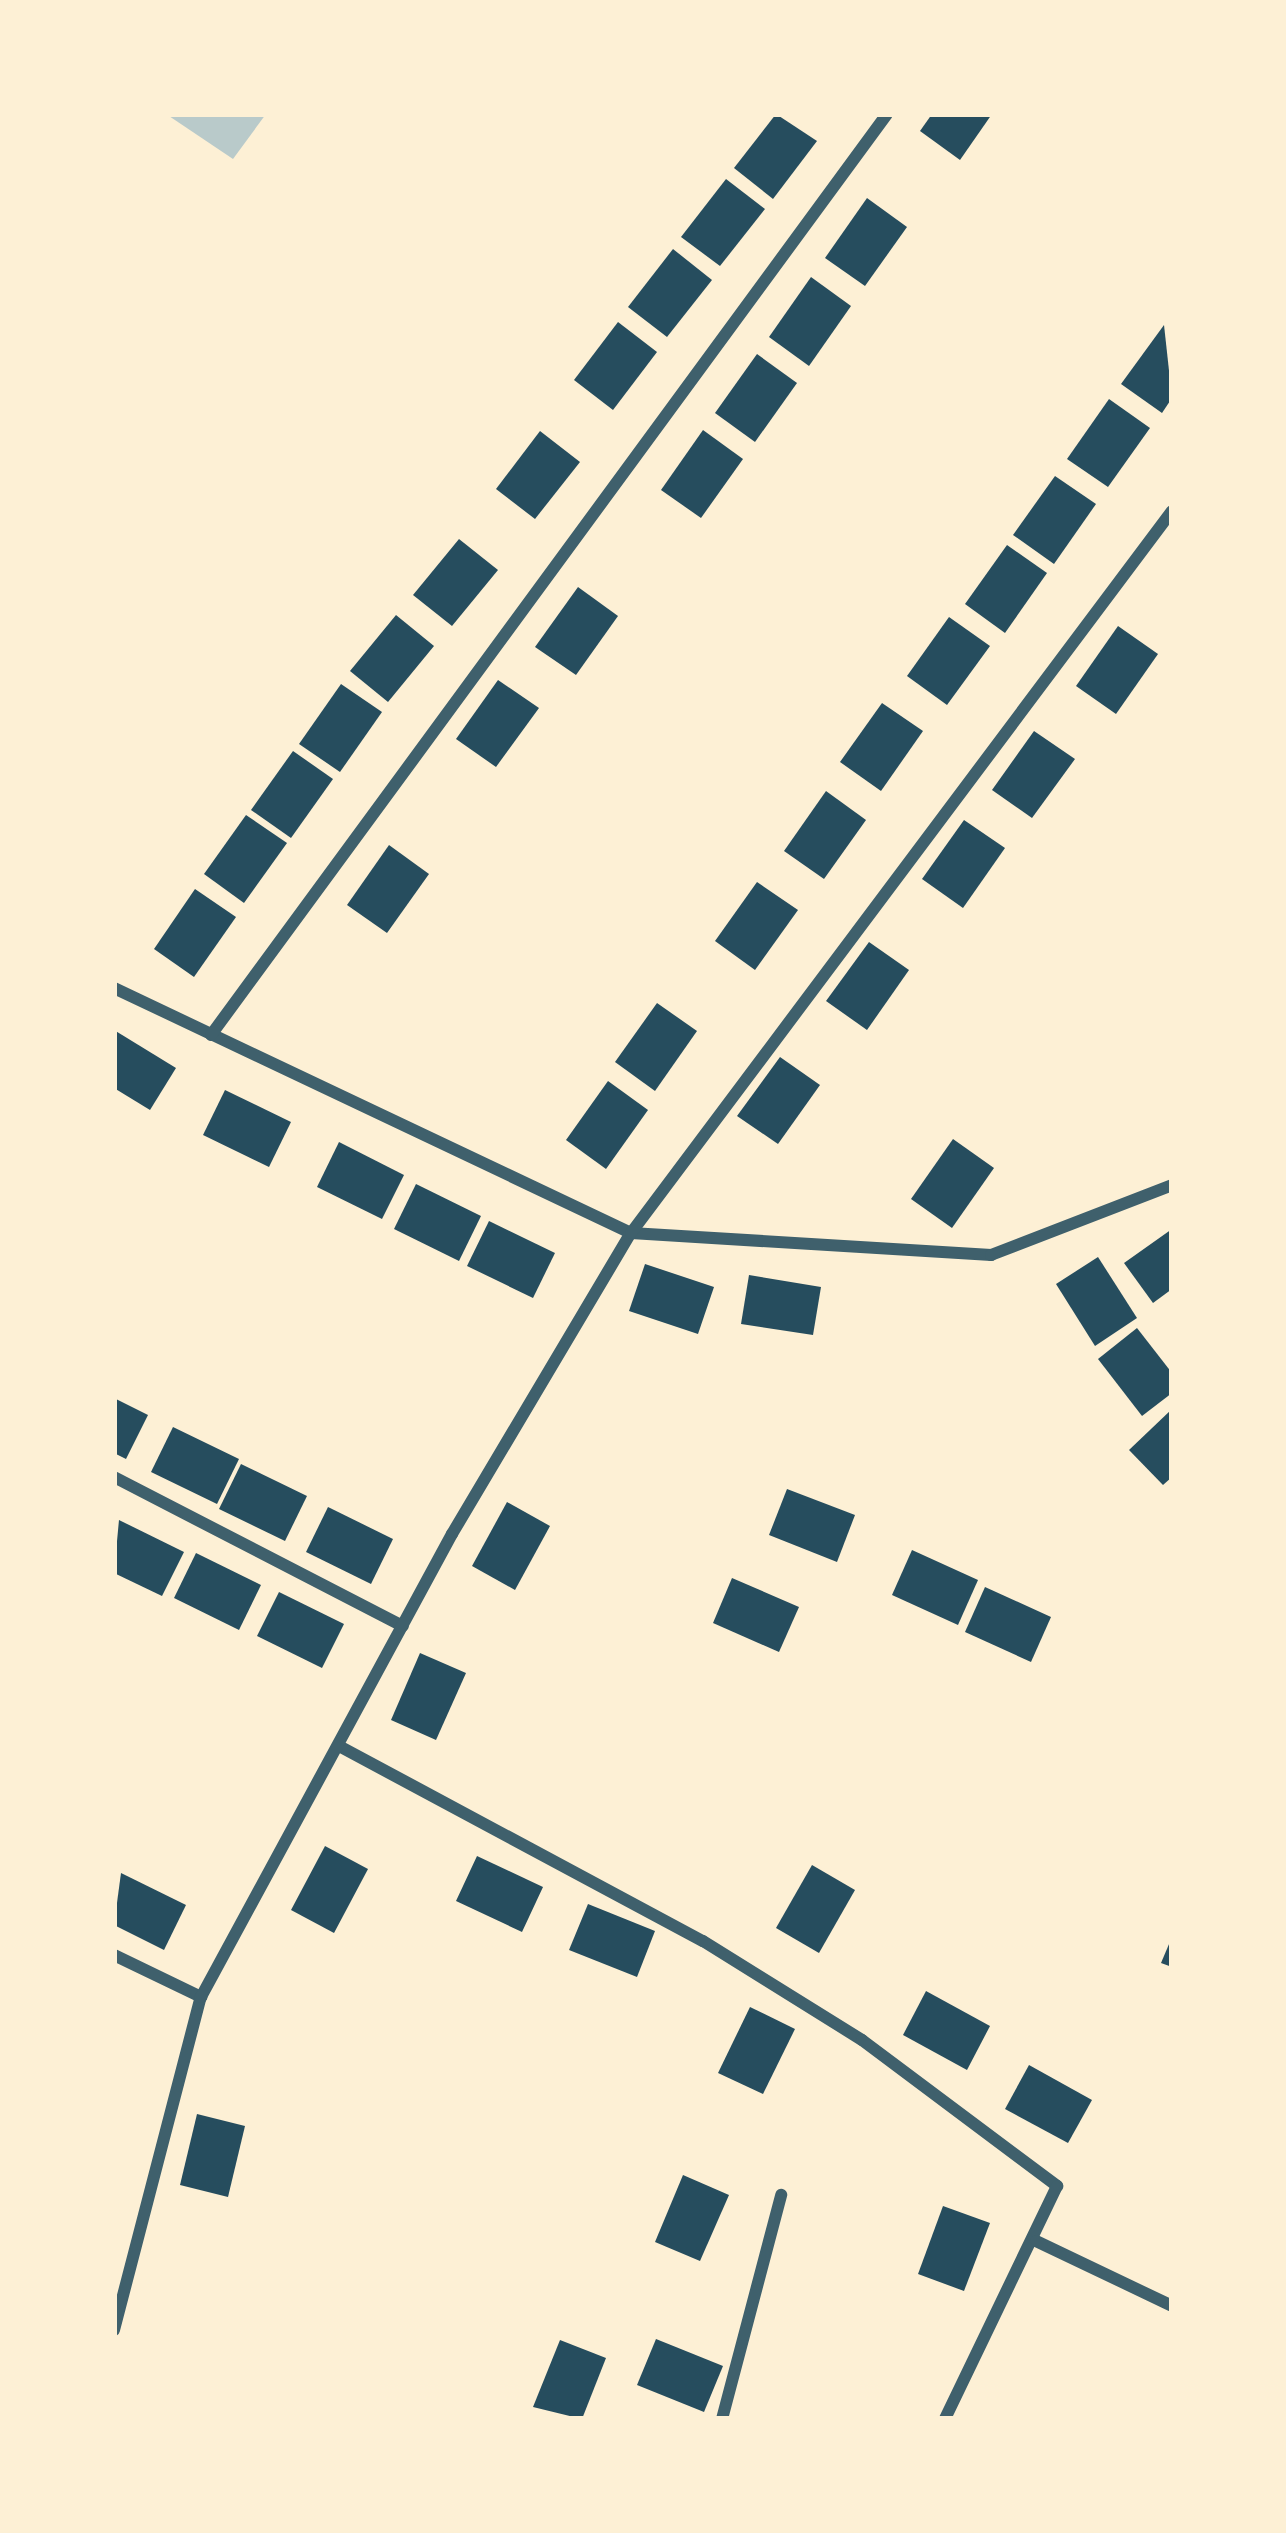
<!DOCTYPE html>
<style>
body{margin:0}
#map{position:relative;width:1286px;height:2533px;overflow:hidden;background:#fdf0d5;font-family:"DM Sans",sans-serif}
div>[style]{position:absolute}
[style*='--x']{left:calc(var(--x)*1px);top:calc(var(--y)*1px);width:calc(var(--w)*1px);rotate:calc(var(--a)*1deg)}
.green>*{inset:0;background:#b9caca}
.building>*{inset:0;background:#264d5e}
.minor>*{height:12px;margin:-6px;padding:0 6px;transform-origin:6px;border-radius:6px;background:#3f606c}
span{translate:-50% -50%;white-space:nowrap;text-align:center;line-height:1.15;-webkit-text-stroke:10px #fdf0d5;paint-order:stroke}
.frame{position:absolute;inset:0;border:117px solid #fdf0d5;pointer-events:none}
</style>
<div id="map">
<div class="green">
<i style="clip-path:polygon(166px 114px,266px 114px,233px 159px)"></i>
</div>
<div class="building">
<i style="clip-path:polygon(776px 114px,817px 141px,773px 199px,734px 168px)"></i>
<i style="clip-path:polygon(932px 114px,992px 114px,960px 160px,920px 131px)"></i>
<i style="clip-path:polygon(726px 179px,765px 209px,720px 266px,681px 237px)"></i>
<i style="clip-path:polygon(867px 198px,907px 227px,865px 286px,825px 258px)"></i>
<i style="clip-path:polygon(673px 249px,712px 280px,667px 337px,628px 307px)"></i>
<i style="clip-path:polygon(811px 277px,851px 306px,809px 366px,769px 337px)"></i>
<i style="clip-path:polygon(618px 322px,657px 352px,613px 410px,574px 380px)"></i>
<i style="clip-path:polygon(1164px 325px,1172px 398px,1162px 413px,1121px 384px)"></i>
<i style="clip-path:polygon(757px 354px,797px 383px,755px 442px,715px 413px)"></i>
<i style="clip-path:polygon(1109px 399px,1150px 428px,1108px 487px,1067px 459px)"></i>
<i style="clip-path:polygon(703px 430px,743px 459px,701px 518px,661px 490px)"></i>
<i style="clip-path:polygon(540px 431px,580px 462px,535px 519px,496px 489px)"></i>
<i style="clip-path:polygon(1055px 476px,1096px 504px,1054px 564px,1013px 535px)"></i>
<i style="clip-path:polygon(459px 539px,498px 570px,452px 626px,413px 595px)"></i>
<i style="clip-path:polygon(1007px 545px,1047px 573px,1005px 633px,965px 604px)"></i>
<i style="clip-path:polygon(578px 587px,618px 616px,576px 675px,535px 647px)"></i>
<i style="clip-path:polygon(396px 615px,434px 646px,388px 702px,350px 671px)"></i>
<i style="clip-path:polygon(949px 617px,990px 646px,947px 705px,907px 676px)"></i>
<i style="clip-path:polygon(1118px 626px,1158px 654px,1116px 714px,1076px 686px)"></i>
<i style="clip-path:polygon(498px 680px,539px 708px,496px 767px,456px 739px)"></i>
<i style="clip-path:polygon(341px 684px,382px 712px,340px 772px,299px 744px)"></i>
<i style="clip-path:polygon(882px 703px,923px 731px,881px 791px,840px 762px)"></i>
<i style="clip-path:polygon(1034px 731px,1075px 759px,1032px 818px,992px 790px)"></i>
<i style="clip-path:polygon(293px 751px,333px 779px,291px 838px,251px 810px)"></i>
<i style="clip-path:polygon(826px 791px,866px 820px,824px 879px,784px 851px)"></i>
<i style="clip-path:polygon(246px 815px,287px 843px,244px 903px,204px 874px)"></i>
<i style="clip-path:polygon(964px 820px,1005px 848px,963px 908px,922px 879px)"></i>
<i style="clip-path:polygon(389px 845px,429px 874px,387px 933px,347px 905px)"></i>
<i style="clip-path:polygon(757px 882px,798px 910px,755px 970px,715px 941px)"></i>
<i style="clip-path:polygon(195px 889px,236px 917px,194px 977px,154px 949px)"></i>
<i style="clip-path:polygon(869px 942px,909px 970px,867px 1030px,826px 1001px)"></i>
<i style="clip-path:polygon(657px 1003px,697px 1031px,655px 1091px,615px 1062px)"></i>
<i style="clip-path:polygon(114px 1030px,176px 1068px,150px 1110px,114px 1088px)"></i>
<i style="clip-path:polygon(780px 1057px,820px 1085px,778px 1144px,737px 1116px)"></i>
<i style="clip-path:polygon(608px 1081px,648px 1110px,606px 1169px,566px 1140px)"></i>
<i style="clip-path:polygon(225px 1090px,291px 1122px,269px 1167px,203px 1135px)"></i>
<i style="clip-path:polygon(953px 1139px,994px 1168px,952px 1228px,911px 1199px)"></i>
<i style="clip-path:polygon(339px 1142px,404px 1175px,382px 1219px,317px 1187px)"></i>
<i style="clip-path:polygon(416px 1184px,481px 1216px,459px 1261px,394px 1229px)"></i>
<i style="clip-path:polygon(489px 1221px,555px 1253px,533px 1298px,467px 1266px)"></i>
<i style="clip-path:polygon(1172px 1229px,1172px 1289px,1153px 1303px,1124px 1263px)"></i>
<i style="clip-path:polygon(1098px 1257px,1137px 1318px,1095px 1346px,1056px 1284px)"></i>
<i style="clip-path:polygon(645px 1264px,714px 1287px,698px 1334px,629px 1311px)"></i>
<i style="clip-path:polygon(749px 1275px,821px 1287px,813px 1335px,741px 1324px)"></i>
<i style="clip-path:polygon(1137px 1328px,1172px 1373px,1172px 1393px,1142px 1416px,1098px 1359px)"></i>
<i style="clip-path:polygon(114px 1398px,148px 1415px,126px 1459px,114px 1453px)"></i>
<i style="clip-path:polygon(1172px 1409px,1172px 1477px,1163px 1485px,1129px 1450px)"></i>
<i style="clip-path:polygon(173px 1427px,239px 1459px,217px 1504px,151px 1472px)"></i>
<i style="clip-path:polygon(241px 1464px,307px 1496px,285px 1541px,219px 1509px)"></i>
<i style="clip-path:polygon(787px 1489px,855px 1515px,837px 1562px,769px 1535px)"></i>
<i style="clip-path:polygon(507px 1502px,550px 1526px,515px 1590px,472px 1566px)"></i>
<i style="clip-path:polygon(328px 1507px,393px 1539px,371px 1584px,306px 1552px)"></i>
<i style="clip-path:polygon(119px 1520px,184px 1552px,162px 1596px,114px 1573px)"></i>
<i style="clip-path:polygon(912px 1550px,978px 1580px,958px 1625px,892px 1595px)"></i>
<i style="clip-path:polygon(196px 1553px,261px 1585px,239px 1630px,174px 1598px)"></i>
<i style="clip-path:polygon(732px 1578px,799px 1607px,779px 1652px,713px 1623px)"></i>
<i style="clip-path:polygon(985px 1587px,1051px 1617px,1031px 1662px,965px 1632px)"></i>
<i style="clip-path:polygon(279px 1592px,344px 1624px,322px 1668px,257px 1636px)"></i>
<i style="clip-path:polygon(420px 1653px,466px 1673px,436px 1740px,391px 1720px)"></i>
<i style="clip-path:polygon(325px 1846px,368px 1869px,334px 1933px,291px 1910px)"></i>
<i style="clip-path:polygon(477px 1856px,543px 1887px,522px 1932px,456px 1901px)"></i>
<i style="clip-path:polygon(812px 1865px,855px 1890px,819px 1953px,776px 1928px)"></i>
<i style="clip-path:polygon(121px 1873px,186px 1905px,164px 1950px,114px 1925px)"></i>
<i style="clip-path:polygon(588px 1904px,655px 1931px,637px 1977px,569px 1950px)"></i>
<i style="clip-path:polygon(1172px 1937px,1172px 1967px,1161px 1963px)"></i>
<i style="clip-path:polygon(926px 1991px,990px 2026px,967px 2070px,903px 2035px)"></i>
<i style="clip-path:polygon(750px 2007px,795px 2029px,763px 2094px,718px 2073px)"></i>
<i style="clip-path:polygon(1029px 2065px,1092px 2100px,1068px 2143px,1005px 2109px)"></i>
<i style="clip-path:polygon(197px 2114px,245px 2126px,228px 2197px,180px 2185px)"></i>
<i style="clip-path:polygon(683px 2175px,729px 2195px,700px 2261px,655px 2242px)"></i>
<i style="clip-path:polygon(943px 2206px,990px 2223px,964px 2291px,918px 2274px)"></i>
<i style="clip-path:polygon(656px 2339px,723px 2366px,704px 2412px,637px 2385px)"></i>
<i style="clip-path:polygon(560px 2340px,606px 2358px,582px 2419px,533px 2407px)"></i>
</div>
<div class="minor">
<i style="--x:114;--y:988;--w:572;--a:25.36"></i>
<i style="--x:631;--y:1233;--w:361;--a:3.5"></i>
<i style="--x:991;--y:1255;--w:194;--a:-21.1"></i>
<i style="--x:211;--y:1035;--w:1142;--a:-53.72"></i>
<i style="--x:114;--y:1477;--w:325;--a:27.3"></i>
<i style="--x:339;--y:1746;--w:413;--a:28.2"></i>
<i style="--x:703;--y:1941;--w:187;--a:31.9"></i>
<i style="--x:862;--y:2040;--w:244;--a:36.8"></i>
<i style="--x:1057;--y:2186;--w:259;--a:115.7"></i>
<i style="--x:114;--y:1955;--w:97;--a:25.8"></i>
<i style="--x:1036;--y:2241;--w:151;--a:25.5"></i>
<i style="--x:114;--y:2330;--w:344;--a:-75.4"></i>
<i style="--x:201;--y:1997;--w:527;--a:-61.54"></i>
<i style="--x:452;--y:1534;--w:350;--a:-59.3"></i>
<i style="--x:631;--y:1233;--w:902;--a:-53.16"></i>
<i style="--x:722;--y:2419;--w:232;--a:-75.2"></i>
</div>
<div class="frame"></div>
</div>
